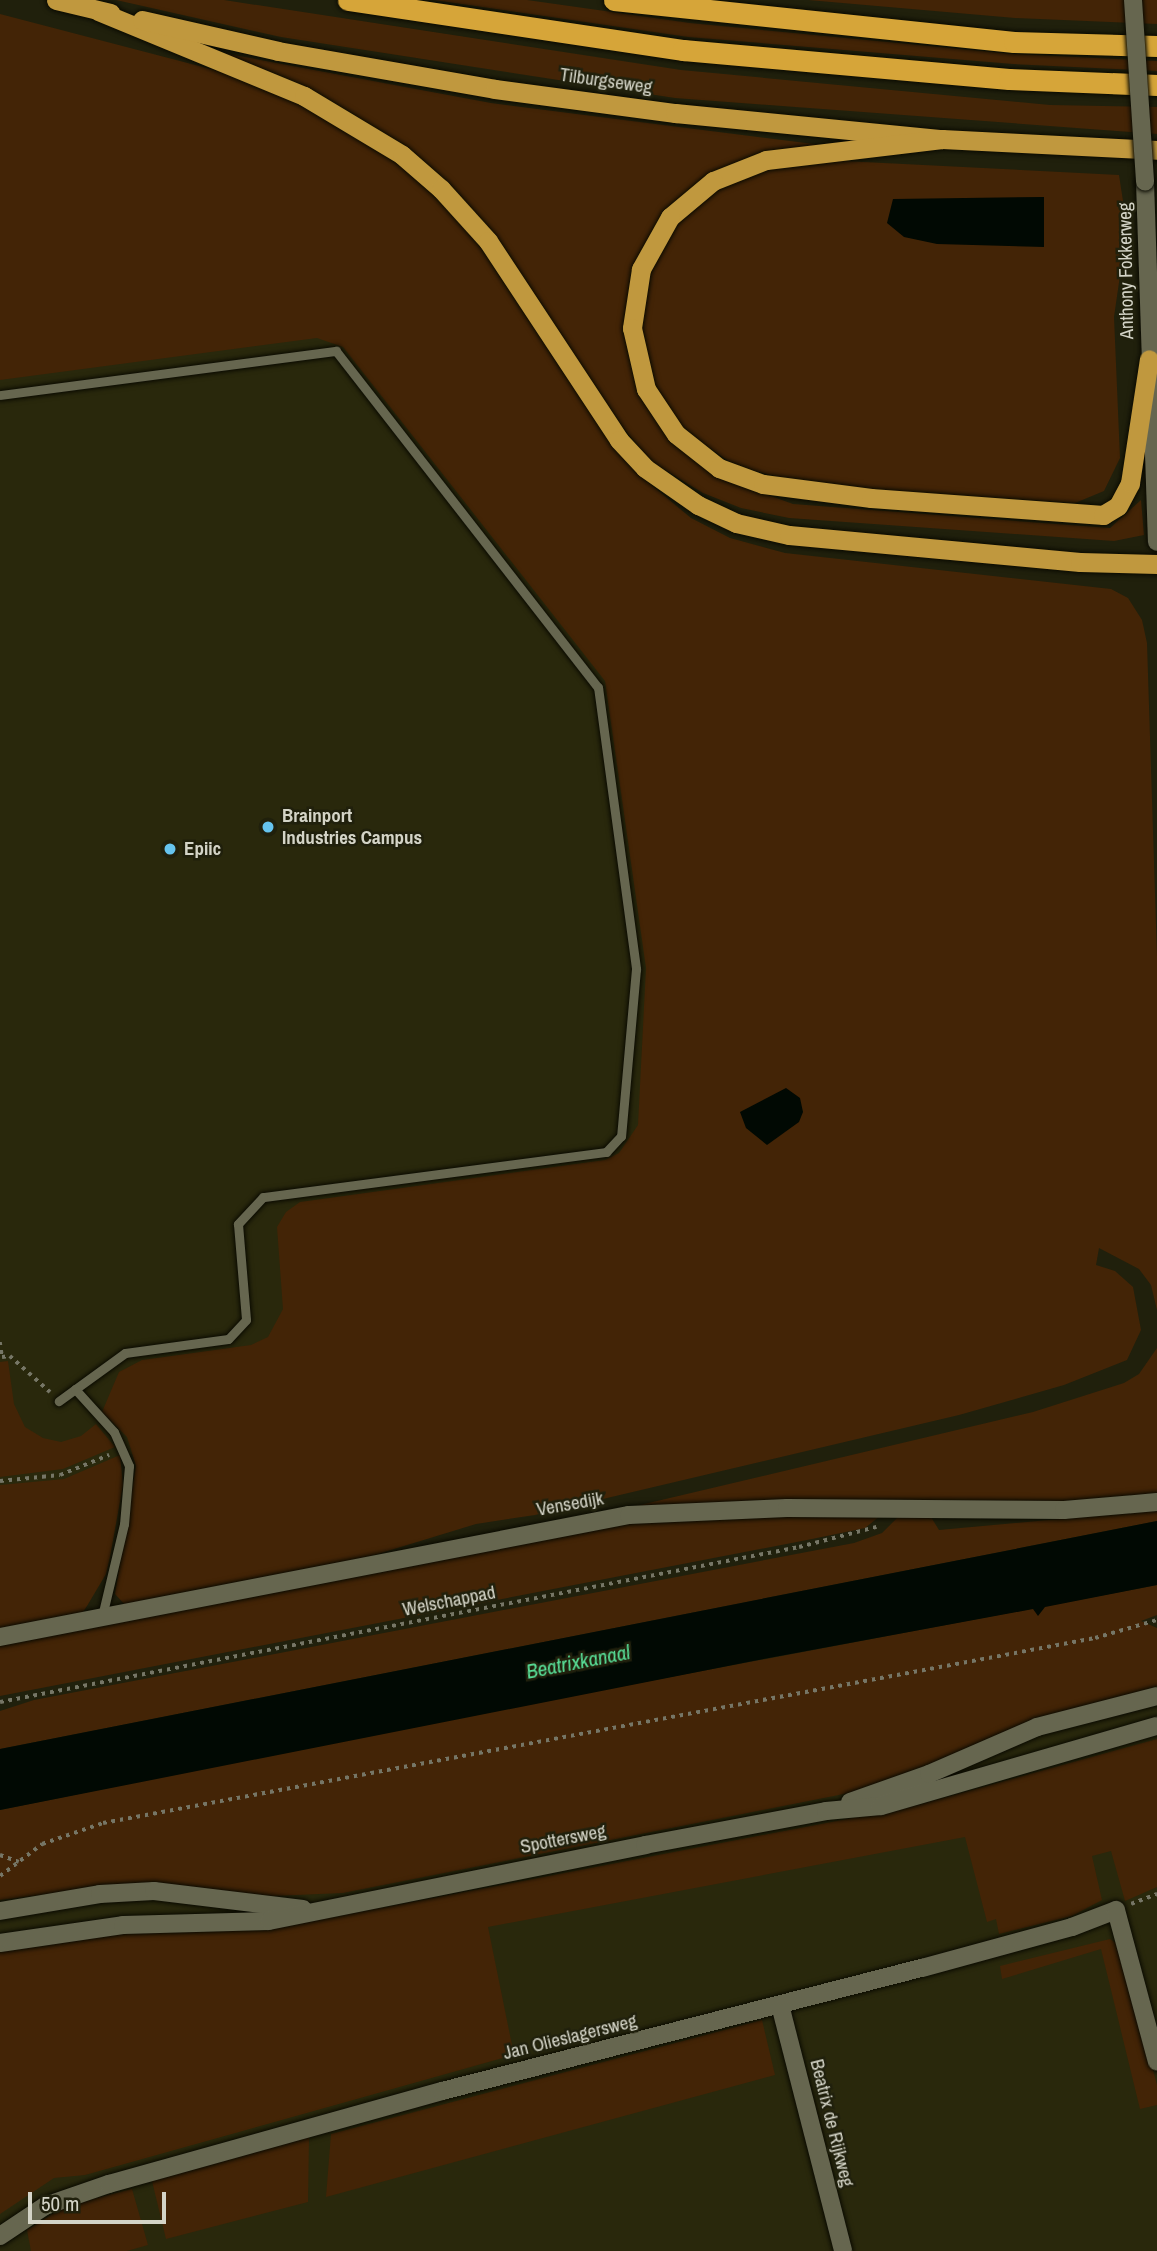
<!DOCTYPE html>
<style>
body{margin:0}
#map{position:relative;width:1157px;height:2251px;overflow:hidden;background:#20200c;font-family:"Archivo Narrow",sans-serif}
div>[style]{position:absolute}
[style*='--x']{left:calc(var(--x)*1px);top:calc(var(--y)*1px);width:calc(var(--w)*1px);rotate:calc(var(--a)*1deg)}
.built>*{inset:0;background:#29280c}
.green>*{inset:0;background:#432406}
.water>*{inset:0;background:#010903}
.path>*{height:3.5px;margin-top:-1.75px;transform-origin:0;background:repeating-linear-gradient(90deg,#767666 0 3.5px,transparent 0 8.5px)}
.roads{filter:drop-shadow(0 0 2px #0a0a00) drop-shadow(0 0 2px #0a0a00)}
.service>*{height:9px;margin:-4.5px;padding:0 4.5px;transform-origin:4.5px;border-radius:4.5px;background:#66664f}
.minor>*{height:18px;margin:-9px;padding:0 9px;transform-origin:9px;border-radius:9px;background:#66664f}
.secondary>*{height:18px;margin:-9px;padding:0 9px;transform-origin:9px;border-radius:9px;background:#66664f}
.trunk>*{height:19px;margin:-9.5px;padding:0 9.5px;transform-origin:9.5px;border-radius:9.5px;background:#c0983e}
.motorway>*{height:21px;margin:-10.5px;padding:0 10.5px;transform-origin:10.5px;border-radius:10.5px;background:#d6a539}
.bridges{filter:drop-shadow(0 0 2px #0a0a00) drop-shadow(0 0 2px #0a0a00)}
.secondary-bridge>*{height:18px;margin:-9px;padding:0 9px;transform-origin:9px;border-radius:9px;background:#66664f}
.dots>*{width:19px;height:19px;translate:-50% -50%;box-sizing:border-box;border:4px solid #20200c;border-radius:50%}
span{translate:-50% -50%;white-space:nowrap;text-align:center;line-height:1.15;-webkit-text-stroke:5px #20200c;paint-order:stroke}
.street-label{font-size:19px;color:#d4d4c7}
.poi-label{font-size:19px;color:#d4d4c7;font-weight:700}
.left{translate:0 -50%;text-align:left}
.water-label{font-size:21px;color:#59e199;font-style:italic}
.scale{position:absolute;left:28px;top:2192px;width:138px;height:32px;box-sizing:border-box;border:4px solid #d4d4c7;border-top:0;padding-left:9px;font-size:21px;line-height:24px;white-space:nowrap;color:#d4d4c7;-webkit-text-stroke:5px #20200c;paint-order:stroke}
</style>
<div id="map">
<div class="built">
<i style="clip-path:polygon(335px 329px,615px 687px,651px 970px,639px 1165px,284px 1393px,0 1506px,0 374px)"></i>
<i style="clip-path:polygon(1157px 1668px,1157px 2251px,0 2251px,0 1884px)"></i>
</div>
<div class="green">
<i style="clip-path:polygon(116px 0,224px 0,681px 70px,1050px 105px,1157px 107px,1157px 134px,675px 98px,281px 37px)"></i>
<i style="clip-path:polygon(434px 0,527px 0,690px 23px,1014px 54px,1157px 61px,1157px 71px,1013px 64px,688px 37px)"></i>
<i style="clip-path:polygon(808px 0,1157px 0,1157px 24px,1015px 18px)"></i>
<i style="clip-path:polygon(0 14px,222px 72px,299px 101px,384px 151px,459px 216px,637px 473px,691px 518px,730px 538px,785px 553px,1111px 589px,1128px 598px,1142px 620px,1147px 643px,1157px 956px,1157px 1310px,1151px 1285px,1139px 1269px,1099px 1248px,1096px 1265px,1115px 1271px,1133px 1287px,1141px 1330px,1127px 1360px,1064px 1385px,959px 1415px,535px 1515px,476px 1524px,345px 1564px,126px 1606px,115px 1594px,136px 1466px,127px 1437px,102px 1412px,119px 1372px,142px 1360px,251px 1345px,268px 1337px,283px 1309px,277px 1227px,286px 1212px,300px 1202px,605px 1160px,619px 1153px,638px 1125px,646px 968px,605px 681px,343px 347px,317px 338px,0 380px)"></i>
<i style="clip-path:polygon(202px 49px,491px 103px,822px 145px,666px 211px,628px 345px,716px 476px,793px 504px,1110px 528px,1141px 500px,1144px 535px,1114px 541px,789px 518px,741px 508px,703px 493px,650px 461px,594px 392px,543px 306px,470px 207px,392px 139px)"></i>
<i style="clip-path:polygon(824px 160px,1119px 175px,1127px 227px,1114px 317px,1120px 458px,1104px 491px,1075px 503px,814px 486px,736px 466px,681px 429px,647px 372px,639px 321px,643px 286px,672px 227px,709px 192px,768px 168px)"></i>
<i style="clip-path:polygon(1157px 1348px,1157px 1496px,1046px 1502px,830px 1500px,636px 1506px,1033px 1412px,1124px 1383px,1139px 1374px)"></i>
<i style="clip-path:polygon(8px 1361px,14px 1404px,25px 1427px,43px 1438px,61px 1442px,81px 1436px,96px 1424px,115px 1447px,63px 1469px,0 1477px,0 1362px)"></i>
<i style="clip-path:polygon(120px 1455px,123px 1485px,110px 1557px,106px 1574px,87px 1606px,81px 1615px,0 1631px,0 1485px,64px 1479px)"></i>
<i style="clip-path:polygon(1157px 1510px,1157px 1521px,0 1749px,0 1711px,34px 1700px,854px 1543px,882px 1533px,898px 1517px,931px 1517px,939px 1530px)"></i>
<i style="clip-path:polygon(880px 1516px,865px 1528px,812px 1539px,0 1696px,0 1644px,621px 1524px,699px 1517px)"></i>
<i style="clip-path:polygon(1157px 1585px,1157px 1615px,1141px 1621px,1157px 1628px,1157px 1686px,874px 1788px,343px 1893px,273px 1896px,139px 1883px,0 1900px,0 1810px,406px 1727px)"></i>
<i style="clip-path:polygon(1157px 1739px,1157px 1887px,1125px 1901px,1111px 1851px,1092px 1856px,1102px 1900px,1072px 1916px,999px 1934px,996px 1919px,987px 1922px,965px 1837px,488px 1927px,514px 2055px,85px 2175px,54px 2178px,0 2214px,0 1951px,87px 1935px,281px 1927px,910px 1807px)"></i>
<i style="clip-path:polygon(1110px 1939px,1120px 1946px,1157px 2085px,1157px 2105px,1140px 2109px,1101px 1949px,1002px 1979px,1000px 1966px)"></i>
<i style="clip-path:polygon(762px 2020px,775px 2075px,326px 2197px,331px 2134px)"></i>
<i style="clip-path:polygon(309px 2137px,308px 2202px,166px 2239px,152px 2181px)"></i>
<i style="clip-path:polygon(132px 2189px,148px 2245px,127px 2251px,31px 2251px,27px 2230px,65px 2206px)"></i>
</div>
<div class="water">
<i style="clip-path:polygon(1044px 197px,1044px 247px,937px 244px,904px 237px,887px 223px,893px 199px)"></i>
<i style="clip-path:polygon(786px 1088px,800px 1098px,803px 1112px,799px 1122px,767px 1145px,746px 1128px,740px 1112px)"></i>
<i style="clip-path:polygon(1157px 1521px,1157px 1585px,1045px 1607px,1038px 1616px,1033px 1609px,753px 1661px,0 1810px,0 1749px)"></i>
</div>
<div class="path">
<i style="--x:0;--y:1342;--w:15;--a:82"></i>
<i style="--x:2;--y:1357;--w:8;--a:-7"></i>
<i style="--x:10;--y:1356;--w:54;--a:42"></i>
<i style="--x:0;--y:1481;--w:60;--a:-5.7"></i>
<i style="--x:60;--y:1475;--w:53;--a:-22.2"></i>
<i style="--x:0;--y:1702;--w:814;--a:-10.98"></i>
<i style="--x:799;--y:1547;--w:80;--a:-14.6"></i>
<i style="--x:0;--y:1855;--w:20;--a:20"></i>
<i style="--x:0;--y:1876;--w:53;--a:-37.3"></i>
<i style="--x:42;--y:1844;--w:65;--a:-19"></i>
<i style="--x:103;--y:1823;--w:1009;--a:-10.56"></i>
<i style="--x:1095;--y:1638;--w:65;--a:-16.2"></i>
<i style="--x:1131;--y:1904;--w:28;--a:-21"></i>
</div>
<div class="roads">
<div class="service">
<i style="--x:0;--y:395;--w:339;--a:-7.5"></i>
<i style="--x:336;--y:351;--w:426;--a:52.1"></i>
<i style="--x:598;--y:687;--w:285;--a:82.3"></i>
<i style="--x:636;--y:969;--w:168;--a:95.1"></i>
<i style="--x:621;--y:1136;--w:22;--a:133"></i>
<i style="--x:606;--y:1152;--w:346;--a:172.5"></i>
<i style="--x:263;--y:1197;--w:37;--a:133"></i>
<i style="--x:238;--y:1224;--w:96;--a:85.2"></i>
<i style="--x:246;--y:1320;--w:26;--a:133"></i>
<i style="--x:228;--y:1339;--w:104;--a:172.3"></i>
<i style="--x:125;--y:1353;--w:82;--a:144"></i>
<i style="--x:75;--y:1389;--w:58;--a:47.8"></i>
<i style="--x:114;--y:1432;--w:37;--a:66"></i>
<i style="--x:129;--y:1466;--w:58;--a:94.9"></i>
<i style="--x:124;--y:1524;--w:95;--a:103.4"></i>
</div>
<div class="minor">
<i style="--x:0;--y:1637;--w:641;--a:-10.98"></i>
<i style="--x:629;--y:1515;--w:158;--a:-2.5"></i>
<i style="--x:787;--y:1508;--w:277;--a:0.4"></i>
<i style="--x:1064;--y:1510;--w:93;--a:-4.9"></i>
<i style="--x:780;--y:2005;--w:254;--a:75.6"></i>
<i style="--x:0;--y:2236;--w:54;--a:-33.7"></i>
<i style="--x:45;--y:2206;--w:68;--a:-19"></i>
<i style="--x:109;--y:2184;--w:346;--a:-15.6"></i>
<i style="--x:442;--y:2091;--w:496;--a:-14.4"></i>
<i style="--x:922;--y:1968;--w:156;--a:-15.3"></i>
<i style="--x:1072;--y:1927;--w:47;--a:-21.1"></i>
<i style="--x:1116;--y:1910;--w:157;--a:74.9"></i>
</div>
<div class="secondary">
<i style="--x:1145;--y:182;--w:360;--a:88.1"></i>
<i style="--x:850;--y:1802;--w:84;--a:-19.5"></i>
<i style="--x:929;--y:1774;--w:118;--a:-23.5"></i>
<i style="--x:1037;--y:1727;--w:124;--a:-14.5"></i>
<i style="--x:0;--y:1911;--w:101;--a:-9.6"></i>
<i style="--x:100;--y:1894;--w:54;--a:-3.2"></i>
<i style="--x:154;--y:1891;--w:150;--a:6.9"></i>
<i style="--x:0;--y:1943;--w:124;--a:-8.3"></i>
<i style="--x:123;--y:1925;--w:146;--a:-1.6"></i>
<i style="--x:269;--y:1921;--w:384;--a:-11.4"></i>
<i style="--x:645;--y:1845;--w:184;--a:-10.6"></i>
<i style="--x:826;--y:1811;--w:55;--a:-5.2"></i>
<i style="--x:881;--y:1806;--w:287;--a:-16.2"></i>
</div>
<div class="trunk">
<i style="--x:56;--y:0;--w:56;--a:13.5"></i>
<i style="--x:98;--y:11;--w:223;--a:22.4"></i>
<i style="--x:304;--y:96;--w:114;--a:31"></i>
<i style="--x:402;--y:155;--w:52;--a:41.1"></i>
<i style="--x:441;--y:189;--w:70;--a:47.9"></i>
<i style="--x:488;--y:241;--w:238;--a:56.6"></i>
<i style="--x:619;--y:440;--w:38;--a:47"></i>
<i style="--x:645;--y:468;--w:65;--a:34.9"></i>
<i style="--x:698;--y:505;--w:42;--a:25.3"></i>
<i style="--x:736;--y:523;--w:54;--a:12.8"></i>
<i style="--x:789;--y:535;--w:292;--a:5.3"></i>
<i style="--x:1080;--y:562;--w:77;--a:1.5"></i>
<i style="--x:142;--y:20;--w:139;--a:12.8"></i>
<i style="--x:278;--y:51;--w:220;--a:9.9"></i>
<i style="--x:495;--y:89;--w:182;--a:7.6"></i>
<i style="--x:675;--y:113;--w:268;--a:5.6"></i>
<i style="--x:942;--y:139;--w:215;--a:2.9"></i>
<i style="--x:942;--y:139;--w:177;--a:173.2"></i>
<i style="--x:766;--y:160;--w:57;--a:158.4"></i>
<i style="--x:713;--y:181;--w:56;--a:140.1"></i>
<i style="--x:670;--y:217;--w:60;--a:119.1"></i>
<i style="--x:641;--y:269;--w:60;--a:98.7"></i>
<i style="--x:632;--y:328;--w:63;--a:77.1"></i>
<i style="--x:646;--y:389;--w:54;--a:56.3"></i>
<i style="--x:676;--y:434;--w:55;--a:38.3"></i>
<i style="--x:719;--y:468;--w:47;--a:20"></i>
<i style="--x:763;--y:484;--w:109;--a:7.4"></i>
<i style="--x:871;--y:498;--w:233;--a:4.2"></i>
<i style="--x:1103;--y:515;--w:17;--a:-31"></i>
<i style="--x:1118;--y:506;--w:26;--a:-62"></i>
<i style="--x:1130;--y:483;--w:125;--a:-81.3"></i>
</div>
<div class="motorway">
<i style="--x:348;--y:0;--w:339;--a:8.5"></i>
<i style="--x:683;--y:50;--w:327;--a:5.1"></i>
<i style="--x:1009;--y:79;--w:148;--a:2.3"></i>
<i style="--x:614;--y:0;--w:402;--a:6"></i>
<i style="--x:1014;--y:42;--w:143;--a:1.6"></i>
</div>
</div>
<div class="bridges">
<div class="secondary-bridge">
<i style="--x:1133;--y:0;--w:182;--a:86.2"></i>
</div>
</div>
<div class="dots">
<i style="left:268px;top:827px;background:#66c4ef"></i>
<i style="left:170px;top:849px;background:#66c4ef"></i>
</div>
<div class="street-label">
<span style="left:606px;top:81px;rotate:8deg">Tilburgseweg</span>
<span style="left:1126px;top:271px;rotate:-91deg">Anthony Fokkerweg</span>
<span style="left:570px;top:1504px;rotate:-10deg">Vensedijk</span>
<span style="left:449px;top:1601px;rotate:-11deg">Welschappad</span>
<span style="left:563px;top:1839px;rotate:-11deg">Spottersweg</span>
<span style="left:570px;top:2037px;rotate:-14deg">Jan Olieslagersweg</span>
<span style="left:832px;top:2123px;rotate:76deg">Beatrix de Rijkweg</span>
</div>
<div class="poi-label">
<span class="left" style="left:282px;top:827px">Brainport<br>Industries Campus</span>
<span class="left" style="left:184px;top:849px">Epiic</span>
</div>
<div class="water-label">
<span style="left:578px;top:1662px;rotate:-11deg">Beatrixkanaal</span>
</div>
<div class="scale">50 m</div>
</div>
